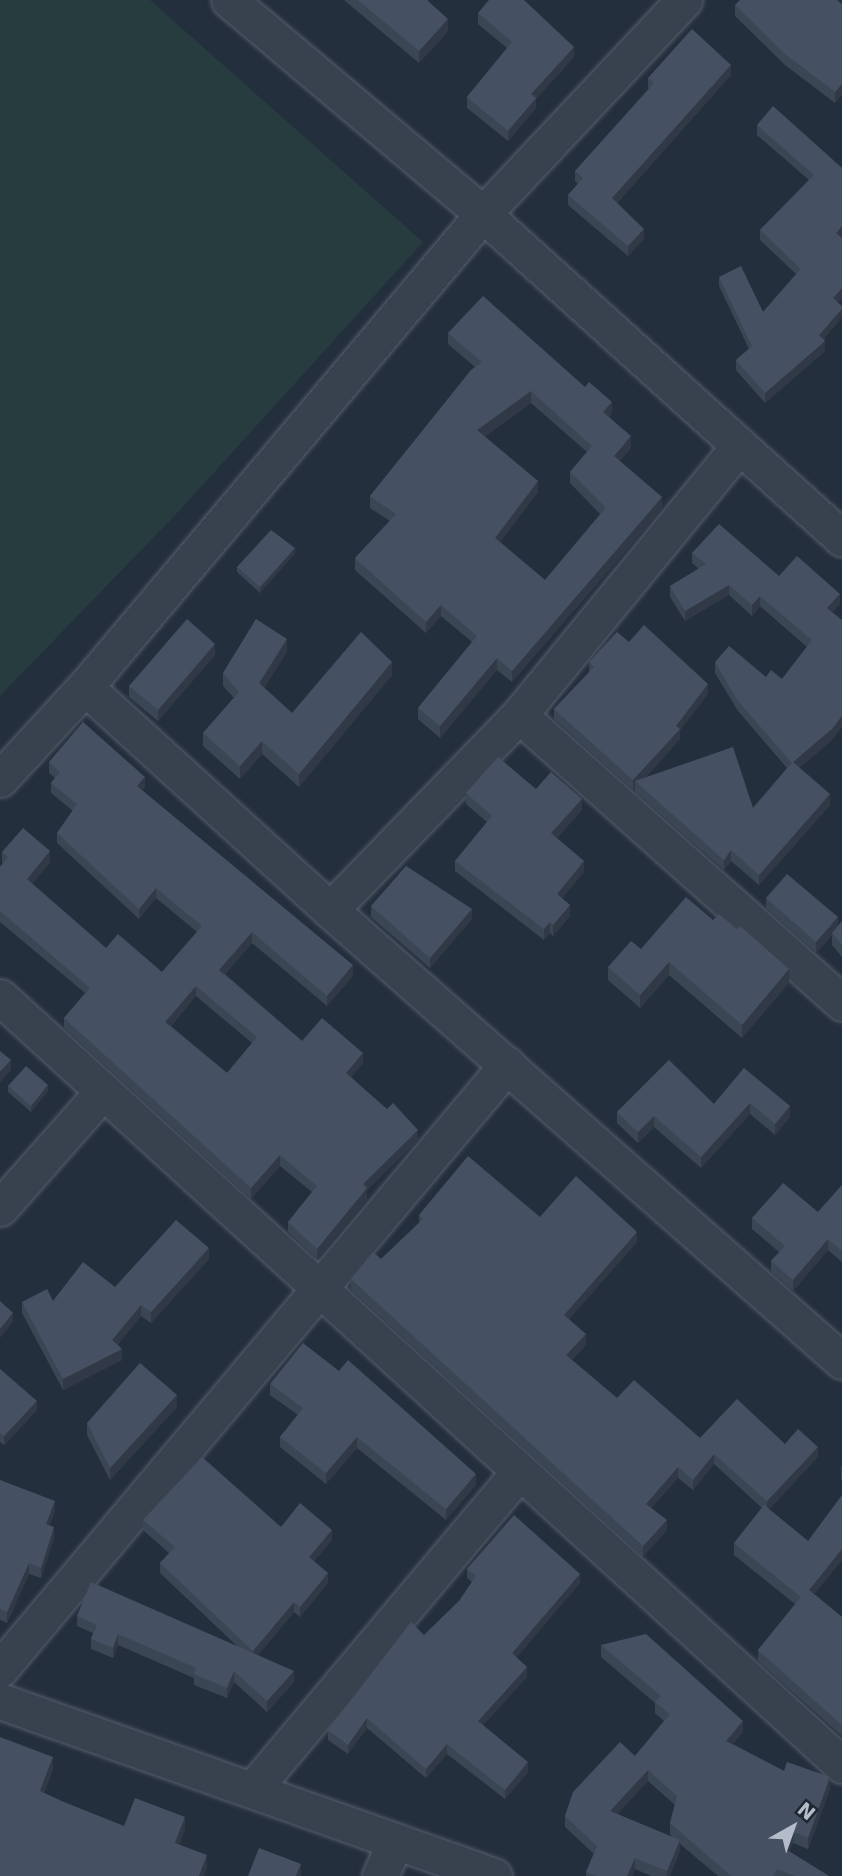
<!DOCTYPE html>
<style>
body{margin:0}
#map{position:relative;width:842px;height:1876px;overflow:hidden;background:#242f3e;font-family:"DejaVu Sans",sans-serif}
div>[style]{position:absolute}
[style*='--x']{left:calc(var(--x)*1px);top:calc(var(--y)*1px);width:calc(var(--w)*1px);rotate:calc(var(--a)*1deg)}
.green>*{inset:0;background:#263c3f}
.roads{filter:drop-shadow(0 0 2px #565f6c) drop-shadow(0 0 2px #565f6c)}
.minor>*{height:35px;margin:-17.5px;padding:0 17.5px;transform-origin:17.5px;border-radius:17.5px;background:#38414e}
.wall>*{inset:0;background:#3b4654}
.shaded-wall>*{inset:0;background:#303945}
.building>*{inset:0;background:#455162}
span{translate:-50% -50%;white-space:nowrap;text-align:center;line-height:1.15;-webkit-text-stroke:6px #1d2633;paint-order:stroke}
.north{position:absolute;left:758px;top:1792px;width:70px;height:70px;-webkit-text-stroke:5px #1d2633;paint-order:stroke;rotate:40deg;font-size:19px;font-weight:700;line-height:28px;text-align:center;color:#b4bcc9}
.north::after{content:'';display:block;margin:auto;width:24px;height:32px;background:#b4bcc9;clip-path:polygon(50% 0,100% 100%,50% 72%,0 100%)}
</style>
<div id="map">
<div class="green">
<i style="clip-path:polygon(0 0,150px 0,423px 242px,180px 510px,0 696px)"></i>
</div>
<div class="roads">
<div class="minor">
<i style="--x:229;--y:0;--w:332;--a:40.1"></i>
<i style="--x:483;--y:214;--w:484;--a:42.1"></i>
<i style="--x:85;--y:687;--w:331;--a:42.3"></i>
<i style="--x:330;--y:910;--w:682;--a:41.38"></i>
<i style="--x:519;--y:715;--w:433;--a:41.7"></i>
<i style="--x:0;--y:779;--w:125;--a:-47.3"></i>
<i style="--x:85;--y:687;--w:618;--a:-49.92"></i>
<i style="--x:483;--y:214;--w:294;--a:-46.8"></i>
<i style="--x:330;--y:910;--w:272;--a:-45.9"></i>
<i style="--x:519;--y:715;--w:348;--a:-50.7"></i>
<i style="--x:0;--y:997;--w:1140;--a:42.37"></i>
<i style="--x:0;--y:1208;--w:156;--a:-48.6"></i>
<i style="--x:0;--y:1669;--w:789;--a:-49.99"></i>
<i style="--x:0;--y:1701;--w:524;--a:19.51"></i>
<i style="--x:253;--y:1789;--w:412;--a:-50"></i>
<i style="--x:380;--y:1876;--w:37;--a:-66"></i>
</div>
</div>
<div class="wall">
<i style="clip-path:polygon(344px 0,427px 0,448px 31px,419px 63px)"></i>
<i style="clip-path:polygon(842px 4px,842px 95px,835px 103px,785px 65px,735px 16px,735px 5px)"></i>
<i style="clip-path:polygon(478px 13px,574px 57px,536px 99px,536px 108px,508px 141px,467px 108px,467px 97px,507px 48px,478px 24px)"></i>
<i style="clip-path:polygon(731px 75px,617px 203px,644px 239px,628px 256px,568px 205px,568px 195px,578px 184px,575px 181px,575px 171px,649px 89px,648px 88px,648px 78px)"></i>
<i style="clip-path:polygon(757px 125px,842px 168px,842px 236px,841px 237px,842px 238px,842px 298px,838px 302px,824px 340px,825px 351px,765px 403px,736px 370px,736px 360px,749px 349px,719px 286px,719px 277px,763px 312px,796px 274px,760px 240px,760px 230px,809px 180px,757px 135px)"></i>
<i style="clip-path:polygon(evenodd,448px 333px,612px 413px,609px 417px,631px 448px,619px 461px,662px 509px,512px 682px,497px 670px,440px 738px,418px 719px,418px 708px,472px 642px,441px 616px,426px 633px,355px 570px,355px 558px,390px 521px,370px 508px,370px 496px,475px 367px,448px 344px,448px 333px,531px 403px,587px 452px,570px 472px,570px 483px,600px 514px,545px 580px,500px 542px,538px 492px,485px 436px,531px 403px)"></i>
<i style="clip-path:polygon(295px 553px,260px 593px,237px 572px,237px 567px)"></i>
<i style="clip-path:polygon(692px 553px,779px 576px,840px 604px,832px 612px,832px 740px,799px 768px,830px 805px,759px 885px,731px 861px,724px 870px,635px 792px,635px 788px,633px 790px,554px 719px,554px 709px,589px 672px,589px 662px,629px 642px,708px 694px,680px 730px,680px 739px,645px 778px,753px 808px,787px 768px,738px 711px,715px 673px,715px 662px,766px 677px,782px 679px,807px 647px,760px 606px,752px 616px,729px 595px,685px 621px,670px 597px,670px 586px,699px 569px,692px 563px)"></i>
<i style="clip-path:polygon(287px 652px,264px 688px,292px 713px,392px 675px,299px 787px,262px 754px,240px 779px,203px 746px,203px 733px,234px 698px,223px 686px,223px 673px)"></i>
<i style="clip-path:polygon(215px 655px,158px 721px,129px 697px,129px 686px)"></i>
<i style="clip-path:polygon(evenodd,49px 762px,145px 787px,142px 790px,353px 976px,327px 1006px,252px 943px,225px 974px,302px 1041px,363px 1063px,351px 1077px,418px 1140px,367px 1190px,367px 1199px,317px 1259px,288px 1232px,288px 1222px,312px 1192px,280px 1166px,251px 1199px,64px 1028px,64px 1018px,85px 993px,0 922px,0 867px,3px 863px,2px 863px,2px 852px,50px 862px,32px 884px,106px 948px,162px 972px,197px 932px,156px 898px,139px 919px,57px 843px,57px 833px,73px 811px,51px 793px,51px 783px,55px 778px,49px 773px,49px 762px,196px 996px,252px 1043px,227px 1073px,171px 1026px,196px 996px)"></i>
<i style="clip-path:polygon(536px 789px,582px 810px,557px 838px,584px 872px,562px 898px,570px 916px,553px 936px,550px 933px,544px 940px,455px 871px,455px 861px,487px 822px,466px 804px,466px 793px)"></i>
<i style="clip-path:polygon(766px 898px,838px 926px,842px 921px,842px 957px,832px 945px,832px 935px,816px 953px,766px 908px)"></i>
<i style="clip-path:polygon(371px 906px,472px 919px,430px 968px,371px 917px)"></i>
<i style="clip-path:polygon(713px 920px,789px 983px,742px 1038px,669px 975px,640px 1008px,608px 980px,608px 967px,641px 949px)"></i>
<i style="clip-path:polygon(744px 1068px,790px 1117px,775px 1135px,750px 1114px,701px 1168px,654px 1127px,638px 1143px,617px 1123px,617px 1112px,714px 1104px)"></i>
<i style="clip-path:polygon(8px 1086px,48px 1091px,31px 1112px,8px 1092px)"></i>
<i style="clip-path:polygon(842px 1185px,842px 1262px,828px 1250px,793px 1291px,771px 1272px,771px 1261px,779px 1252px,752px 1229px,752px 1218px,818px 1212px)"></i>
<i style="clip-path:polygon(419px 1215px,540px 1217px,637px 1242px,569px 1319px,586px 1345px,572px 1360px,617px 1398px,700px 1438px,785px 1444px,818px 1457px,769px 1509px,808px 1541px,842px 1560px,814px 1594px,842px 1617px,842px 1736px,758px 1661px,758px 1650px,795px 1604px,734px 1555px,734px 1543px,762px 1508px,714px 1464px,693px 1490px,678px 1478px,651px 1508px,667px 1530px,643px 1557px,351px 1290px,351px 1279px,381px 1259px,419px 1223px)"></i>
<i style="clip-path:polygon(209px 1259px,151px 1323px,141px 1316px,118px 1344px,122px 1360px,63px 1390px,22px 1313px,22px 1302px,53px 1301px,115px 1287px)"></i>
<i style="clip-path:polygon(0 1369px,37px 1410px,4px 1445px,0 1442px)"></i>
<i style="clip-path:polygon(270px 1384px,476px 1485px,446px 1520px,357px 1448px,326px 1484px,280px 1447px,280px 1437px,298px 1415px,270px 1395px)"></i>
<i style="clip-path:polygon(177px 1407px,110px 1480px,87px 1435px,87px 1423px)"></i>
<i style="clip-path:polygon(842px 1466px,842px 1480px,841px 1479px,841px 1467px)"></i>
<i style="clip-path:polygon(0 1480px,55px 1511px,49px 1526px,54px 1538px,41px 1578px,29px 1574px,7px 1623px,0 1620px)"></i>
<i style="clip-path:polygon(143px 1520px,281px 1527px,332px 1540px,314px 1561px,328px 1583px,300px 1617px,294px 1612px,258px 1655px,294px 1682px,267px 1712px,234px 1682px,227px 1698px,194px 1685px,194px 1678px,118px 1645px,113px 1658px,91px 1649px,91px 1639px,93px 1633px,77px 1626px,77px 1616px,237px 1646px,160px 1573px,160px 1563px,169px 1553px,143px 1530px)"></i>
<i style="clip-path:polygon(467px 1569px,580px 1583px,516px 1657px,527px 1677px,483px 1725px,528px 1772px,505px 1799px,447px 1754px,426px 1778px,367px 1728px,348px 1754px,328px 1740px,328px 1730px,459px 1601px,472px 1582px,467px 1578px)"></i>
<i style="clip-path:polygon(evenodd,601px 1645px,743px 1732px,733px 1744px,784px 1771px,830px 1789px,808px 1849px,793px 1843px,789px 1851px,829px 1876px,718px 1876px,680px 1844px,680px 1851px,670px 1876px,651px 1876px,635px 1869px,632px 1876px,586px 1876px,586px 1872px,594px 1854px,565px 1827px,565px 1816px,635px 1756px,664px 1721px,655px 1713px,655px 1703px,601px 1657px,601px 1645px,648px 1781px,675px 1805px,670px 1823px,670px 1834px,672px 1837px,617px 1814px,648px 1781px)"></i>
</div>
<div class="shaded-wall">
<i style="clip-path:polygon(448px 19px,448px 31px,419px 63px,419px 51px)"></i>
<i style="clip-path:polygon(574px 47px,574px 57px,536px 99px,536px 108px,508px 141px,508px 131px,531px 94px)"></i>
<i style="clip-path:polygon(731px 65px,731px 75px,612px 208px,612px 198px)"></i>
<i style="clip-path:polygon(842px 84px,842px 95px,835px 103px,835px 92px)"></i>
<i style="clip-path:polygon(842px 226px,842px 236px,836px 242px,836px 233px)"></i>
<i style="clip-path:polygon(644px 229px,644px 239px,628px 256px,628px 246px)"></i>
<i style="clip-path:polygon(842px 288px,842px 298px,833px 307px,833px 298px)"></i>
<i style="clip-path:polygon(842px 309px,842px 318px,819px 344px,819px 335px)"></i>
<i style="clip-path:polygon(825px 341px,825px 351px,765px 403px,765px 393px)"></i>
<i style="clip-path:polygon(531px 391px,531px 403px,477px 441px,477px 430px)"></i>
<i style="clip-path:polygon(612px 402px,612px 413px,603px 423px,603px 412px)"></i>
<i style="clip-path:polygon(631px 436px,631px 448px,614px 467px,614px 456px)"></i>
<i style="clip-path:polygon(538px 481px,538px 492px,495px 549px,495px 538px)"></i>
<i style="clip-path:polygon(662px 497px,662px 509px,512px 682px,512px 671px)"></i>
<i style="clip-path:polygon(295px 548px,295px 553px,260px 593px,260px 587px)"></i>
<i style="clip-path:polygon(729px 585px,729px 595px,685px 621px,685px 611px)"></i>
<i style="clip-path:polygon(840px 594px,840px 604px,827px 619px,827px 608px)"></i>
<i style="clip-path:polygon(760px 596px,760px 606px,752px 616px,752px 605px)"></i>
<i style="clip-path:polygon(441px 605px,441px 616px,426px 633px,426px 622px)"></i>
<i style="clip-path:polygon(287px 639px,287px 652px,259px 696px,259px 683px)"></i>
<i style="clip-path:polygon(215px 644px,215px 655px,158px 721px,158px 710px)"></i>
<i style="clip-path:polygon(497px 658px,497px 670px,440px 738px,440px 726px)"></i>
<i style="clip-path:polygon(392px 662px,392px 675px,299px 787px,299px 774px)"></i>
<i style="clip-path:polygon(708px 684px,708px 694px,680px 730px,680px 739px,639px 784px,635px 781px,635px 788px,633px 790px,633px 780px)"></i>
<i style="clip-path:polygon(842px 716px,842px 727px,832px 740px,793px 773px,793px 762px)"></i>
<i style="clip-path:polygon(262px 741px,262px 754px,240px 779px,240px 766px)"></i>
<i style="clip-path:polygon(145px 777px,145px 787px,137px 796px,137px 786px)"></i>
<i style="clip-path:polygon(830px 794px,830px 805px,759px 885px,759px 875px)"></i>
<i style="clip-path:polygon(582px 799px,582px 810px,551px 844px,551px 833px)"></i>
<i style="clip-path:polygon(731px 850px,731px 861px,724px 870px,724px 860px)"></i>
<i style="clip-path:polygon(50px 851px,50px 862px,27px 890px,27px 879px)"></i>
<i style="clip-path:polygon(584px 861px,584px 872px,557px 905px,557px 894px)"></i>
<i style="clip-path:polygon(156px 888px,156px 898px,139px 919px,139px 909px)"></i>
<i style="clip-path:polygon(570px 905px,570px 916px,553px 936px,553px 925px)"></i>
<i style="clip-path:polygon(472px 909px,472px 919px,430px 968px,430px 958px)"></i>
<i style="clip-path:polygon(838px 917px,838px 928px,832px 933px,832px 935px,816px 953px,816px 942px)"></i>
<i style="clip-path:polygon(550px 922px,550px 933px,544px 940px,544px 929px)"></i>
<i style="clip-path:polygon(252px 932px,252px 943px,219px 980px,219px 970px)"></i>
<i style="clip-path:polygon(669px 962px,669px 975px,640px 1008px,640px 995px)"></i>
<i style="clip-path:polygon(353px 965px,353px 976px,327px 1006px,327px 996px)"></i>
<i style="clip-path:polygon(789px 969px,789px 983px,742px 1038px,742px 1025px)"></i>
<i style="clip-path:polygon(196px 986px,196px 996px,165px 1032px,165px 1022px)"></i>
<i style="clip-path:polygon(363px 1053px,363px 1063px,346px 1083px,346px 1073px)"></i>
<i style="clip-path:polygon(11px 1060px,11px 1070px,0 1083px,0 1072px)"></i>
<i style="clip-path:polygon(48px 1085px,48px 1091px,31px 1112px,31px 1106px)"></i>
<i style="clip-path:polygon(750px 1103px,750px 1114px,701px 1168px,701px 1157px)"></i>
<i style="clip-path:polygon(790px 1106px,790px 1117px,775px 1135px,775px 1124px)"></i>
<i style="clip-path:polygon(654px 1116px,654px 1127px,638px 1143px,638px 1132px)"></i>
<i style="clip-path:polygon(418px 1130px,418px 1140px,367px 1190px,367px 1199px,317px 1259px,317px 1249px,363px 1184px)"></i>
<i style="clip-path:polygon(280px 1155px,280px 1166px,251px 1199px,251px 1188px)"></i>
<i style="clip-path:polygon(637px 1232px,637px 1242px,564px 1325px,564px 1315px)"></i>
<i style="clip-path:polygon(828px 1239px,828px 1250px,793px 1291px,793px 1280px)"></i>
<i style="clip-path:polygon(209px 1248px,209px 1259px,151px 1323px,151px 1312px)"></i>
<i style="clip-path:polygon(141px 1305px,141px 1316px,112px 1351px,112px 1340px)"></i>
<i style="clip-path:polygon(13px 1313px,13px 1322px,0 1338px,0 1329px)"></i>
<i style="clip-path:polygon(586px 1334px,586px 1345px,566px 1366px,566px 1355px)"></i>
<i style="clip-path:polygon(122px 1349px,122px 1360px,63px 1390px,63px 1379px)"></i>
<i style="clip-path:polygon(177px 1395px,177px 1407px,110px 1480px,110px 1468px)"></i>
<i style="clip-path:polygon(37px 1401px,37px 1410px,4px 1445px,4px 1436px)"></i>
<i style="clip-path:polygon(357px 1437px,357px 1448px,326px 1484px,326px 1473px)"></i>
<i style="clip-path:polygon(818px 1447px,818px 1457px,767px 1512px,767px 1501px)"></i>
<i style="clip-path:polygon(714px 1454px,714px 1464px,693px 1490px,693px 1480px)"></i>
<i style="clip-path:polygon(678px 1467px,678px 1478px,646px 1514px,646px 1504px)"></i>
<i style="clip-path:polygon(476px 1474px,476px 1485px,446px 1520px,446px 1509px)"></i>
<i style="clip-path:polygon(55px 1501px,55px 1511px,46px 1535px,46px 1524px)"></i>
<i style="clip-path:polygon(667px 1520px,667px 1530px,643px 1557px,643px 1546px)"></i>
<i style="clip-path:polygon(54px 1527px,54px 1538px,41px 1578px,41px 1568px)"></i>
<i style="clip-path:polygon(332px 1530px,332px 1540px,309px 1567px,309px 1557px)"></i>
<i style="clip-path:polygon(842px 1549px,842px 1560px,809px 1601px,809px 1590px)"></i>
<i style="clip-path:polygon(29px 1563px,29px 1574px,7px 1623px,7px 1612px)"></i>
<i style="clip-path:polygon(328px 1573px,328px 1583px,300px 1617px,300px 1607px)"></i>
<i style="clip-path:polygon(580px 1574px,580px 1583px,512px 1663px,512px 1653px)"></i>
<i style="clip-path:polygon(294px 1602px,294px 1612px,253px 1661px,253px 1651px)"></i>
<i style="clip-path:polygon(118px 1634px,118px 1645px,113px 1658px,113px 1648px)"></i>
<i style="clip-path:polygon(527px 1667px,527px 1677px,478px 1731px,478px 1721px)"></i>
<i style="clip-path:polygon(234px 1671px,234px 1682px,227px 1698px,227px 1688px)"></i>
<i style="clip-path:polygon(294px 1671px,294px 1682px,267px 1712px,267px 1701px)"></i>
<i style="clip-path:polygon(367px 1718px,367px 1728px,348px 1754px,348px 1745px)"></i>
<i style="clip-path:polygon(743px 1721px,743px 1732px,726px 1752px,726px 1741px)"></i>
<i style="clip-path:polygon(447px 1744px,447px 1754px,426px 1778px,426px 1769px)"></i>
<i style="clip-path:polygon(53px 1757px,53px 1770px,40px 1804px,40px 1791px)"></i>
<i style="clip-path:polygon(528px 1762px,528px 1772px,505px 1799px,505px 1790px)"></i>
<i style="clip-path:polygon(648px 1770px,648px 1781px,610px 1822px,610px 1811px)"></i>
<i style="clip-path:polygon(830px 1777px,830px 1789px,808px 1849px,808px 1838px)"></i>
<i style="clip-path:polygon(185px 1817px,185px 1830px,175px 1856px,175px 1843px)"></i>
<i style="clip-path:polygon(793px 1832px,793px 1843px,785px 1860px,785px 1849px)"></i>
<i style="clip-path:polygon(680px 1840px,680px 1851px,670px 1876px,667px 1876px,667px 1871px)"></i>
<i style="clip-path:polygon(207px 1855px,207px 1868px,204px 1876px,199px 1876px)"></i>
<i style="clip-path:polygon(635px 1858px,635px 1869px,632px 1876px,627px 1876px)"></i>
<i style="clip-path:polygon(301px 1864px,301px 1876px,296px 1876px)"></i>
</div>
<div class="building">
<i style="clip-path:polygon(358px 0,427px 0,448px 19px,419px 51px)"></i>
<i style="clip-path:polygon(489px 0,524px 0,574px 47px,531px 94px,536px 98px,508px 131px,467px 97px,512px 42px,478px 13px)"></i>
<i style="clip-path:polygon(740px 0,837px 0,842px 4px,842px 84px,835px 92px,785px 54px,735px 5px)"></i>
<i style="clip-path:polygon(692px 29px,731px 65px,612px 198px,644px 229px,628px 246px,568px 195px,583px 178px,575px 171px,654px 83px,648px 78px)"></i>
<i style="clip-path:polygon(773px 106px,842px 168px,842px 226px,836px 233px,842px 238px,842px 288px,833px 298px,842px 306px,842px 309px,819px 335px,825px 341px,765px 393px,736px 360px,752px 346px,719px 277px,741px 266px,763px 312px,801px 269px,760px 230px,814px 175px,757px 125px)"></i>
<i style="clip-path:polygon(evenodd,483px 296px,585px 387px,589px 382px,612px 402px,603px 412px,631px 436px,614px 456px,662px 497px,512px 671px,497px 658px,440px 726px,418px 708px,477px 636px,441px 605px,426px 622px,355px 558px,396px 514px,370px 496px,471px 370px,482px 362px,448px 333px,483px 296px,531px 391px,592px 446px,570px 472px,606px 508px,545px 580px,495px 538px,538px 481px,477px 430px,531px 391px)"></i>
<i style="clip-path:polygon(719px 524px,779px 576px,797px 556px,840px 594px,827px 608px,842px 620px,842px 716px,832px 729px,793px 762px,830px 794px,759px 875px,731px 850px,724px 860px,635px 781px,733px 747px,753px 808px,792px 763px,738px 701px,715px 662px,729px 646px,766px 677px,771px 670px,782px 679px,812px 640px,760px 596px,752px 605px,729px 585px,685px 611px,670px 586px,706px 564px,692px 553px)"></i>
<i style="clip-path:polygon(271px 530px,295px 548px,260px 587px,237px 567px)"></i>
<i style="clip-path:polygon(187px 619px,215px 644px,158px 710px,129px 686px)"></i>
<i style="clip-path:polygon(256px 619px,287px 639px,259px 683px,292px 713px,361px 632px,392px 662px,299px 774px,262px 741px,240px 766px,203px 733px,239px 692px,223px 673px)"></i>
<i style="clip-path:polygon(644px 625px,708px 684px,676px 726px,680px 729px,633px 780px,554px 709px,594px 667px,589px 662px,617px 632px,629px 642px)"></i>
<i style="clip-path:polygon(evenodd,83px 722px,145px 777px,137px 786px,353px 965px,327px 996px,252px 932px,219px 970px,302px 1041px,322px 1018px,363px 1053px,346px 1073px,387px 1109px,393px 1103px,418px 1130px,363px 1184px,367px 1188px,317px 1249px,288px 1222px,317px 1186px,280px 1155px,251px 1188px,64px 1018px,90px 988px,0 911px,0 867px,8px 857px,2px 852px,23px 828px,50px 851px,27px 879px,106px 948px,118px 934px,162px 972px,202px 926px,156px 888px,139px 909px,57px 833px,77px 804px,51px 783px,60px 772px,49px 762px,83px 722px,196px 986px,257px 1037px,227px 1073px,165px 1022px,196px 986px)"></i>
<i style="clip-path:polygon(498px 757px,536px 789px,551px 772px,582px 799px,551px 833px,584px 861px,557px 894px,570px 905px,553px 925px,550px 922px,544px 929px,455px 861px,492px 816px,466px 793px)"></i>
<i style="clip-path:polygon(406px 866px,472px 909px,430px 958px,371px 906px)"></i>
<i style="clip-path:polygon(787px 874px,838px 917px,816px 942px,766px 898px)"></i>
<i style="clip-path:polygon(686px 897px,713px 920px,719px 914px,737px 929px,740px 926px,789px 969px,742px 1025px,669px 962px,640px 995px,608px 967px,631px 941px,641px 949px)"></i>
<i style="clip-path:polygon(842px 921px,842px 945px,832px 933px)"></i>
<i style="clip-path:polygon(0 1051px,11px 1060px,0 1072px)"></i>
<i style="clip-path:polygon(669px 1060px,714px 1104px,744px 1068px,790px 1106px,775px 1124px,750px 1103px,701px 1157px,654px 1116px,638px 1132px,617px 1112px)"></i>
<i style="clip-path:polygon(26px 1066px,48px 1085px,31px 1106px,8px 1086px)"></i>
<i style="clip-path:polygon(468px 1156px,540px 1217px,576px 1176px,637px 1232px,564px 1315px,586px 1334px,566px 1355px,617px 1398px,634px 1380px,700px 1438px,737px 1399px,785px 1444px,798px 1429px,818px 1447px,767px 1501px,714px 1454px,693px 1480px,678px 1467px,646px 1504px,667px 1520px,643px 1546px,351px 1279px,373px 1252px,381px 1259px,423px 1219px,419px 1215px)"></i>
<i style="clip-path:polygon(783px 1183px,818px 1212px,842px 1185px,842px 1251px,828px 1239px,793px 1280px,771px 1261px,785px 1246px,752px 1218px)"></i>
<i style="clip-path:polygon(176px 1220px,209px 1248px,151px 1312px,141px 1305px,112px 1340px,122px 1349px,63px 1379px,22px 1302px,47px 1289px,53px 1301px,83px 1262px,115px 1287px)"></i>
<i style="clip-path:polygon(0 1301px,13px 1313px,0 1329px)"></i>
<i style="clip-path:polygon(303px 1343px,339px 1371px,348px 1360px,476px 1474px,446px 1509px,357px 1437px,326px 1473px,280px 1437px,303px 1408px,270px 1384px)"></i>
<i style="clip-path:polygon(140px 1363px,177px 1395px,110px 1468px,87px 1423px)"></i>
<i style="clip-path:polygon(0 1369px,37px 1401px,4px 1436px,0 1433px)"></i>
<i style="clip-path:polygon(202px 1457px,281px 1527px,300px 1503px,332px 1530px,309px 1557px,328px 1573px,300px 1607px,294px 1602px,253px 1651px,160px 1563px,175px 1547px,143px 1520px)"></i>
<i style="clip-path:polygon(0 1480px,55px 1501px,46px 1524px,54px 1527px,41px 1568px,29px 1563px,7px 1612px,0 1609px)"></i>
<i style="clip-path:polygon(842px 1495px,842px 1549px,809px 1590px,842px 1617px,842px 1725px,758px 1650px,801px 1597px,734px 1543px,764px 1505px,808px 1541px)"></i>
<i style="clip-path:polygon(514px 1515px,580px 1574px,512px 1653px,527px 1667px,478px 1721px,528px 1762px,505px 1790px,447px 1744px,426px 1769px,367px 1718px,348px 1745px,328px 1730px,411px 1622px,424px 1635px,459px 1601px,476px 1576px,467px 1569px)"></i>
<i style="clip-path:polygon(91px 1582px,294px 1671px,267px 1701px,234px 1671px,227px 1688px,194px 1674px,196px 1668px,118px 1634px,113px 1648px,91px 1639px,97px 1625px,77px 1616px)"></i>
<i style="clip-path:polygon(646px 1634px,743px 1721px,726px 1741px,784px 1771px,787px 1762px,830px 1777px,808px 1838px,793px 1832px,785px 1849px,829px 1876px,795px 1876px,777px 1869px,773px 1876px,731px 1876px,670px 1823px,677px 1796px,648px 1770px,610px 1811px,680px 1840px,667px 1871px,635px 1858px,627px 1876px,596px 1876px,586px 1872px,597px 1846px,565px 1816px,573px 1792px,620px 1742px,635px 1756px,670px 1714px,655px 1702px,661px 1696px,601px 1645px)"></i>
<i style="clip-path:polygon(0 1737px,53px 1757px,40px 1791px,64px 1802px,124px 1826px,135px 1798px,185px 1817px,175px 1843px,207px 1855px,199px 1876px,0 1876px)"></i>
<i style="clip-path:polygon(259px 1848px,301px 1864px,296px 1876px,248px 1876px)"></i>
</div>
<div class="north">N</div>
</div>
